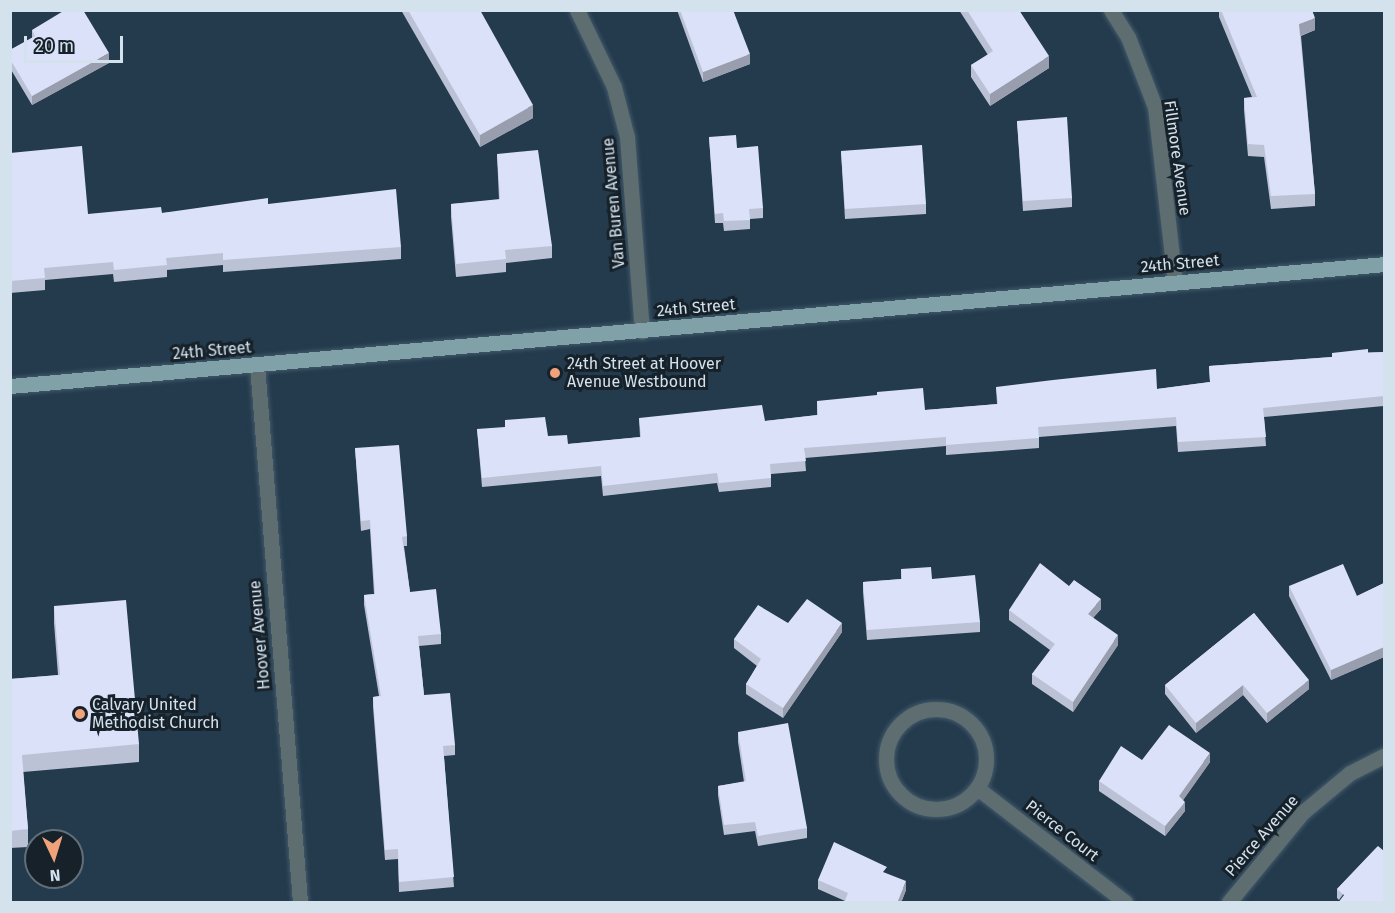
<!DOCTYPE html>
<style>
body{margin:0}
#map{position:relative;width:1395px;height:913px;overflow:hidden;background:#233b4d;font-family:"Fira Sans",sans-serif}
div>[style]{position:absolute}
[style*='--x']{left:calc(var(--x)*1px);top:calc(var(--y)*1px);width:calc(var(--w)*1px);rotate:calc(var(--a)*1deg)}
.roads{filter:drop-shadow(0 0 2px #43596a) drop-shadow(0 0 2px #43596a)}
.minor>*{height:15px;margin:-7.5px;padding:0 7.5px;transform-origin:7.5px;border-radius:7.5px;background:#5d6d70}
.minor>.ring{margin:-7.5px;padding:0;box-sizing:content-box;background:none;border:15px solid #5d6d70;border-radius:50%}
.major>*{height:15px;margin:-7.5px;padding:0 7.5px;transform-origin:7.5px;border-radius:7.5px;background:#80a1a7}
.wall>*{inset:0;background:#bcc2d6}
.shaded-wall>*{inset:0;background:#999eae}
.building>*{inset:0;background:#dbe1f9}
.dots>*{width:16px;height:16px;translate:-50% -50%;box-sizing:border-box;border:3px solid #162129;border-radius:50%}
span{translate:-50% -50%;white-space:nowrap;text-align:center;line-height:1.15;-webkit-text-stroke:6px #162129;paint-order:stroke}
.street-label{font-size:16px;color:#d4e2ee}
.poi-label{font-size:16px;color:#d4e2ee}
.left{translate:0 -50%;text-align:left}
.frame{position:absolute;inset:0;border:12px solid #d4e2ee;pointer-events:none}
.north{position:absolute;left:24px;top:829px;width:60px;height:60px;box-sizing:border-box;background:#162129;border:2px solid #626e78;border-radius:50%;rotate:176deg;font-size:16px;font-weight:700;line-height:24px;text-align:center;color:#d4e2ee}
.north::after{content:'';display:block;margin:auto;width:21px;height:27px;background:#f0a27a;clip-path:polygon(50% 0,100% 100%,50% 72%,0 100%)}
.scale{position:absolute;left:24px;top:36px;width:99px;height:27px;box-sizing:border-box;border:3px solid #d4e2ee;border-top:0;padding-left:8px;font-size:18px;line-height:21px;white-space:nowrap;color:#d4e2ee;-webkit-text-stroke:4px #162129;paint-order:stroke}
</style>
<div id="map">
<div class="roads">
<div class="minor">
<i style="--x:577;--y:10;--w:85;--a:64.3"></i>
<i style="--x:614;--y:87;--w:52;--a:75.4"></i>
<i style="--x:627;--y:137;--w:195;--a:85.6"></i>
<i style="--x:1111;--y:10;--w:32;--a:58"></i>
<i style="--x:1128;--y:37;--w:75;--a:68.9"></i>
<i style="--x:1155;--y:107;--w:177;--a:83.5"></i>
<i style="--x:257;--y:365;--w:539;--a:85.42"></i>
<i class="ring" style="left:886px;top:709px;width:85px;height:85px"></i>
<i style="--x:977;--y:788;--w:187;--a:37.6"></i>
<i style="--x:1229;--y:902;--w:117;--a:-50.6"></i>
<i style="--x:1303;--y:812;--w:61;--a:-39.7"></i>
<i style="--x:1350;--y:773;--w:38;--a:-27"></i>
</div>
<div class="major">
<i style="--x:10;--y:386;--w:1379;--a:-5.07"></i>
</div>
</div>
<div class="wall">
<i style="clip-path:polygon(401px 10px,481px 10px,481px 13px,533px 118px,480px 147px)"></i>
<i style="clip-path:polygon(677px 10px,733px 10px,750px 64px,703px 82px)"></i>
<i style="clip-path:polygon(959px 10px,1019px 10px,1049px 68px,990px 106px,971px 77px,971px 65px,988px 55px)"></i>
<i style="clip-path:polygon(1219px 10px,1312px 10px,1315px 30px,1301px 36px,1315px 194px,1315px 206px,1271px 209px,1264px 157px,1248px 156px,1244px 110px,1244px 98px,1252px 97px,1219px 17px)"></i>
<i style="clip-path:polygon(32px 30px,109px 63px,32px 105px,10px 68px,10px 50px,32px 38px)"></i>
<i style="clip-path:polygon(1017px 121px,1072px 198px,1072px 207px,1023px 211px)"></i>
<i style="clip-path:polygon(709px 137px,737px 148px,763px 208px,763px 218px,750px 219px,750px 229px,724px 231px,723px 223px,715px 223px)"></i>
<i style="clip-path:polygon(841px 151px,926px 204px,926px 214px,845px 219px)"></i>
<i style="clip-path:polygon(10px 153px,88px 214px,162px 213px,268px 204px,401px 247px,401px 259px,223px 272px,223px 265px,167px 270px,167px 277px,114px 282px,113px 274px,45px 280px,45px 290px,10px 293px)"></i>
<i style="clip-path:polygon(497px 154px,552px 246px,552px 258px,506px 263px,506px 272px,456px 277px,451px 217px,451px 204px,499px 200px)"></i>
<i style="clip-path:polygon(1384px 352px,1384px 406px,1264px 417px,1266px 446px,1178px 452px,1176px 426px,1039px 437px,1039px 448px,946px 455px,946px 446px,805px 458px,806px 471px,771px 474px,771px 487px,719px 492px,717px 483px,603px 496px,601px 476px,482px 487px,477px 429px,548px 436px,568px 444px,640px 437px,639px 418px,765px 421px,817px 415px,817px 401px,925px 410px,997px 404px,996px 387px,1157px 389px,1210px 382px,1209px 366px,1332px 357px,1332px 353px)"></i>
<i style="clip-path:polygon(355px 448px,407px 536px,407px 546px,404px 546px,410px 592px,441px 634px,441px 644px,419px 646px,424px 695px,455px 745px,455px 755px,444px 756px,454px 887px,399px 892px,398px 859px,385px 860px,373px 707px,373px 697px,379px 696px,364px 605px,364px 595px,374px 594px,370px 529px,361px 531px)"></i>
<i style="clip-path:polygon(901px 569px,932px 579px,980px 622px,980px 632px,867px 640px,863px 592px,863px 582px,901px 579px)"></i>
<i style="clip-path:polygon(1384px 583px,1384px 657px,1331px 680px,1289px 596px,1289px 586px,1357px 596px)"></i>
<i style="clip-path:polygon(1069px 586px,1101px 609px,1093px 618px,1118px 645px,1073px 712px,1032px 684px,1032px 674px,1050px 650px,1009px 620px,1009px 610px)"></i>
<i style="clip-path:polygon(54px 606px,139px 744px,139px 762px,23px 772px,28px 829px,28px 847px,10px 848px,10px 679px,58px 675px,54px 623px)"></i>
<i style="clip-path:polygon(1254px 613px,1309px 689px,1267px 723px,1243px 695px,1196px 733px,1165px 694px,1165px 685px)"></i>
<i style="clip-path:polygon(788px 623px,842px 632px,783px 718px,746px 694px,746px 684px,757px 666px,734px 648px,734px 639px)"></i>
<i style="clip-path:polygon(738px 732px,807px 828px,807px 838px,758px 846px,755px 831px,724px 835px,718px 795px,718px 786px,744px 782px,738px 742px)"></i>
<i style="clip-path:polygon(1142px 760px,1210px 762px,1183px 800px,1185px 811px,1165px 836px,1099px 791px,1099px 781px)"></i>
<i style="clip-path:polygon(1378px 846px,1339px 900px,1337px 898px,1337px 889px)"></i>
<i style="clip-path:polygon(887px 874px,906px 890px,901px 903px,844px 903px,845px 901px,818px 889px,818px 880px)"></i>
</div>
<div class="shaded-wall">
<i style="clip-path:polygon(1315px 18px,1315px 30px,1299px 36px,1299px 24px)"></i>
<i style="clip-path:polygon(109px 53px,109px 63px,32px 105px,32px 96px)"></i>
<i style="clip-path:polygon(750px 54px,750px 64px,703px 82px,703px 72px)"></i>
<i style="clip-path:polygon(1049px 56px,1049px 68px,990px 106px,990px 94px)"></i>
<i style="clip-path:polygon(533px 105px,533px 118px,480px 147px,480px 135px)"></i>
<i style="clip-path:polygon(1101px 599px,1101px 609px,1088px 623px,1088px 614px)"></i>
<i style="clip-path:polygon(842px 623px,842px 632px,783px 718px,783px 708px)"></i>
<i style="clip-path:polygon(1118px 635px,1118px 645px,1073px 712px,1073px 702px)"></i>
<i style="clip-path:polygon(1384px 647px,1384px 657px,1331px 680px,1331px 670px)"></i>
<i style="clip-path:polygon(1309px 680px,1309px 689px,1267px 723px,1267px 713px)"></i>
<i style="clip-path:polygon(1243px 685px,1243px 695px,1196px 733px,1196px 723px)"></i>
<i style="clip-path:polygon(1210px 753px,1210px 762px,1179px 806px,1179px 796px)"></i>
<i style="clip-path:polygon(1185px 802px,1185px 811px,1165px 836px,1165px 826px)"></i>
<i style="clip-path:polygon(906px 881px,906px 890px,901px 903px,897px 903px)"></i>
</div>
<div class="building">
<i style="clip-path:polygon(65px 10px,83px 10px,109px 53px,32px 96px,10px 59px,10px 50px,35px 36px,32px 30px)"></i>
<i style="clip-path:polygon(408px 10px,480px 10px,533px 105px,480px 135px)"></i>
<i style="clip-path:polygon(680px 10px,733px 10px,750px 54px,703px 72px)"></i>
<i style="clip-path:polygon(967px 10px,1019px 10px,1049px 56px,990px 94px,971px 65px,993px 51px)"></i>
<i style="clip-path:polygon(1221px 10px,1312px 10px,1315px 18px,1299px 24px,1315px 194px,1271px 196px,1264px 145px,1248px 144px,1244px 98px,1257px 97px)"></i>
<i style="clip-path:polygon(1067px 117px,1072px 198px,1023px 201px,1017px 121px)"></i>
<i style="clip-path:polygon(736px 135px,737px 148px,758px 146px,763px 208px,749px 209px,750px 220px,724px 221px,723px 213px,715px 214px,709px 137px)"></i>
<i style="clip-path:polygon(922px 145px,926px 204px,845px 209px,841px 151px)"></i>
<i style="clip-path:polygon(82px 146px,88px 214px,161px 207px,162px 213px,268px 198px,268px 204px,396px 189px,401px 247px,223px 260px,223px 253px,166px 258px,167px 265px,114px 270px,113px 262px,44px 268px,45px 278px,10px 281px,10px 223px,12px 223px,10px 210px,10px 153px)"></i>
<i style="clip-path:polygon(538px 150px,552px 246px,505px 250px,506px 259px,456px 264px,451px 204px,500px 199px,497px 154px)"></i>
<i style="clip-path:polygon(1368px 349px,1368px 353px,1384px 352px,1384px 396px,1263px 408px,1266px 437px,1178px 442px,1176px 417px,1038px 427px,1039px 438px,946px 445px,946px 437px,804px 448px,806px 461px,770px 464px,771px 478px,719px 483px,717px 473px,603px 486px,601px 466px,482px 478px,477px 429px,505px 427px,505px 420px,545px 417px,548px 436px,567px 435px,568px 444px,641px 437px,639px 418px,762px 405px,765px 421px,818px 415px,817px 401px,877px 395px,877px 392px,923px 388px,925px 410px,998px 404px,996px 387px,1053px 380px,1156px 369px,1157px 389px,1210px 382px,1209px 366px,1332px 357px,1332px 353px)"></i>
<i style="clip-path:polygon(399px 445px,407px 536px,402px 537px,410px 592px,436px 589px,441px 634px,418px 636px,424px 695px,450px 693px,455px 745px,443px 746px,454px 877px,399px 882px,398px 849px,385px 850px,373px 697px,381px 696px,364px 595px,375px 594px,370px 520px,361px 521px,355px 448px)"></i>
<i style="clip-path:polygon(1040px 563px,1069px 586px,1074px 580px,1101px 599px,1088px 614px,1118px 635px,1073px 702px,1032px 674px,1055px 644px,1009px 610px)"></i>
<i style="clip-path:polygon(1343px 564px,1357px 596px,1384px 583px,1384px 647px,1331px 670px,1289px 586px)"></i>
<i style="clip-path:polygon(931px 567px,932px 579px,975px 575px,980px 622px,867px 630px,863px 582px,902px 579px,901px 569px)"></i>
<i style="clip-path:polygon(807px 599px,842px 623px,783px 708px,746px 684px,761px 659px,734px 639px,758px 605px,788px 623px)"></i>
<i style="clip-path:polygon(126px 600px,139px 744px,22px 755px,28px 829px,10px 831px,10px 679px,60px 675px,54px 606px)"></i>
<i style="clip-path:polygon(1254px 613px,1309px 680px,1267px 713px,1243px 685px,1196px 723px,1165px 685px)"></i>
<i style="clip-path:polygon(788px 723px,807px 828px,758px 836px,755px 822px,724px 825px,718px 786px,746px 781px,738px 732px)"></i>
<i style="clip-path:polygon(1169px 725px,1210px 753px,1179px 796px,1185px 802px,1165px 826px,1099px 781px,1121px 746px,1142px 760px)"></i>
<i style="clip-path:polygon(834px 842px,887px 867px,883px 872px,906px 881px,897px 903px,844px 903px,848px 893px,818px 880px)"></i>
<i style="clip-path:polygon(1378px 846px,1384px 851px,1384px 903px,1338px 903px,1344px 895px,1337px 889px)"></i>
</div>
<div class="dots">
<i style="left:555px;top:373px;background:#f0a27a"></i>
<i style="left:80px;top:714px;background:#f0a27a"></i>
</div>
<div class="street-label">
<span style="left:1177px;top:158px;rotate:82deg">Fillmore Avenue</span>
<span style="left:614px;top:203px;rotate:-95deg">Van Buren Avenue</span>
<span style="left:1180px;top:264px;rotate:-5deg">24th Street</span>
<span style="left:696px;top:308px;rotate:-5deg">24th Street</span>
<span style="left:212px;top:351px;rotate:-5deg">24th Street</span>
<span style="left:260px;top:635px;rotate:-95deg">Hoover Avenue</span>
<span style="left:1062px;top:831px;rotate:38deg">Pierce Court</span>
<span style="left:1262px;top:836px;rotate:-49deg">Pierce Avenue</span>
</div>
<div class="poi-label">
<span class="left" style="left:567px;top:373px">24th Street at Hoover<br>Avenue Westbound</span>
<span class="left" style="left:92px;top:714px">Calvary United<br>Methodist Church</span>
</div>
<div class="frame"></div>
<div class="north">N</div>
<div class="scale">20 m</div>
</div>
